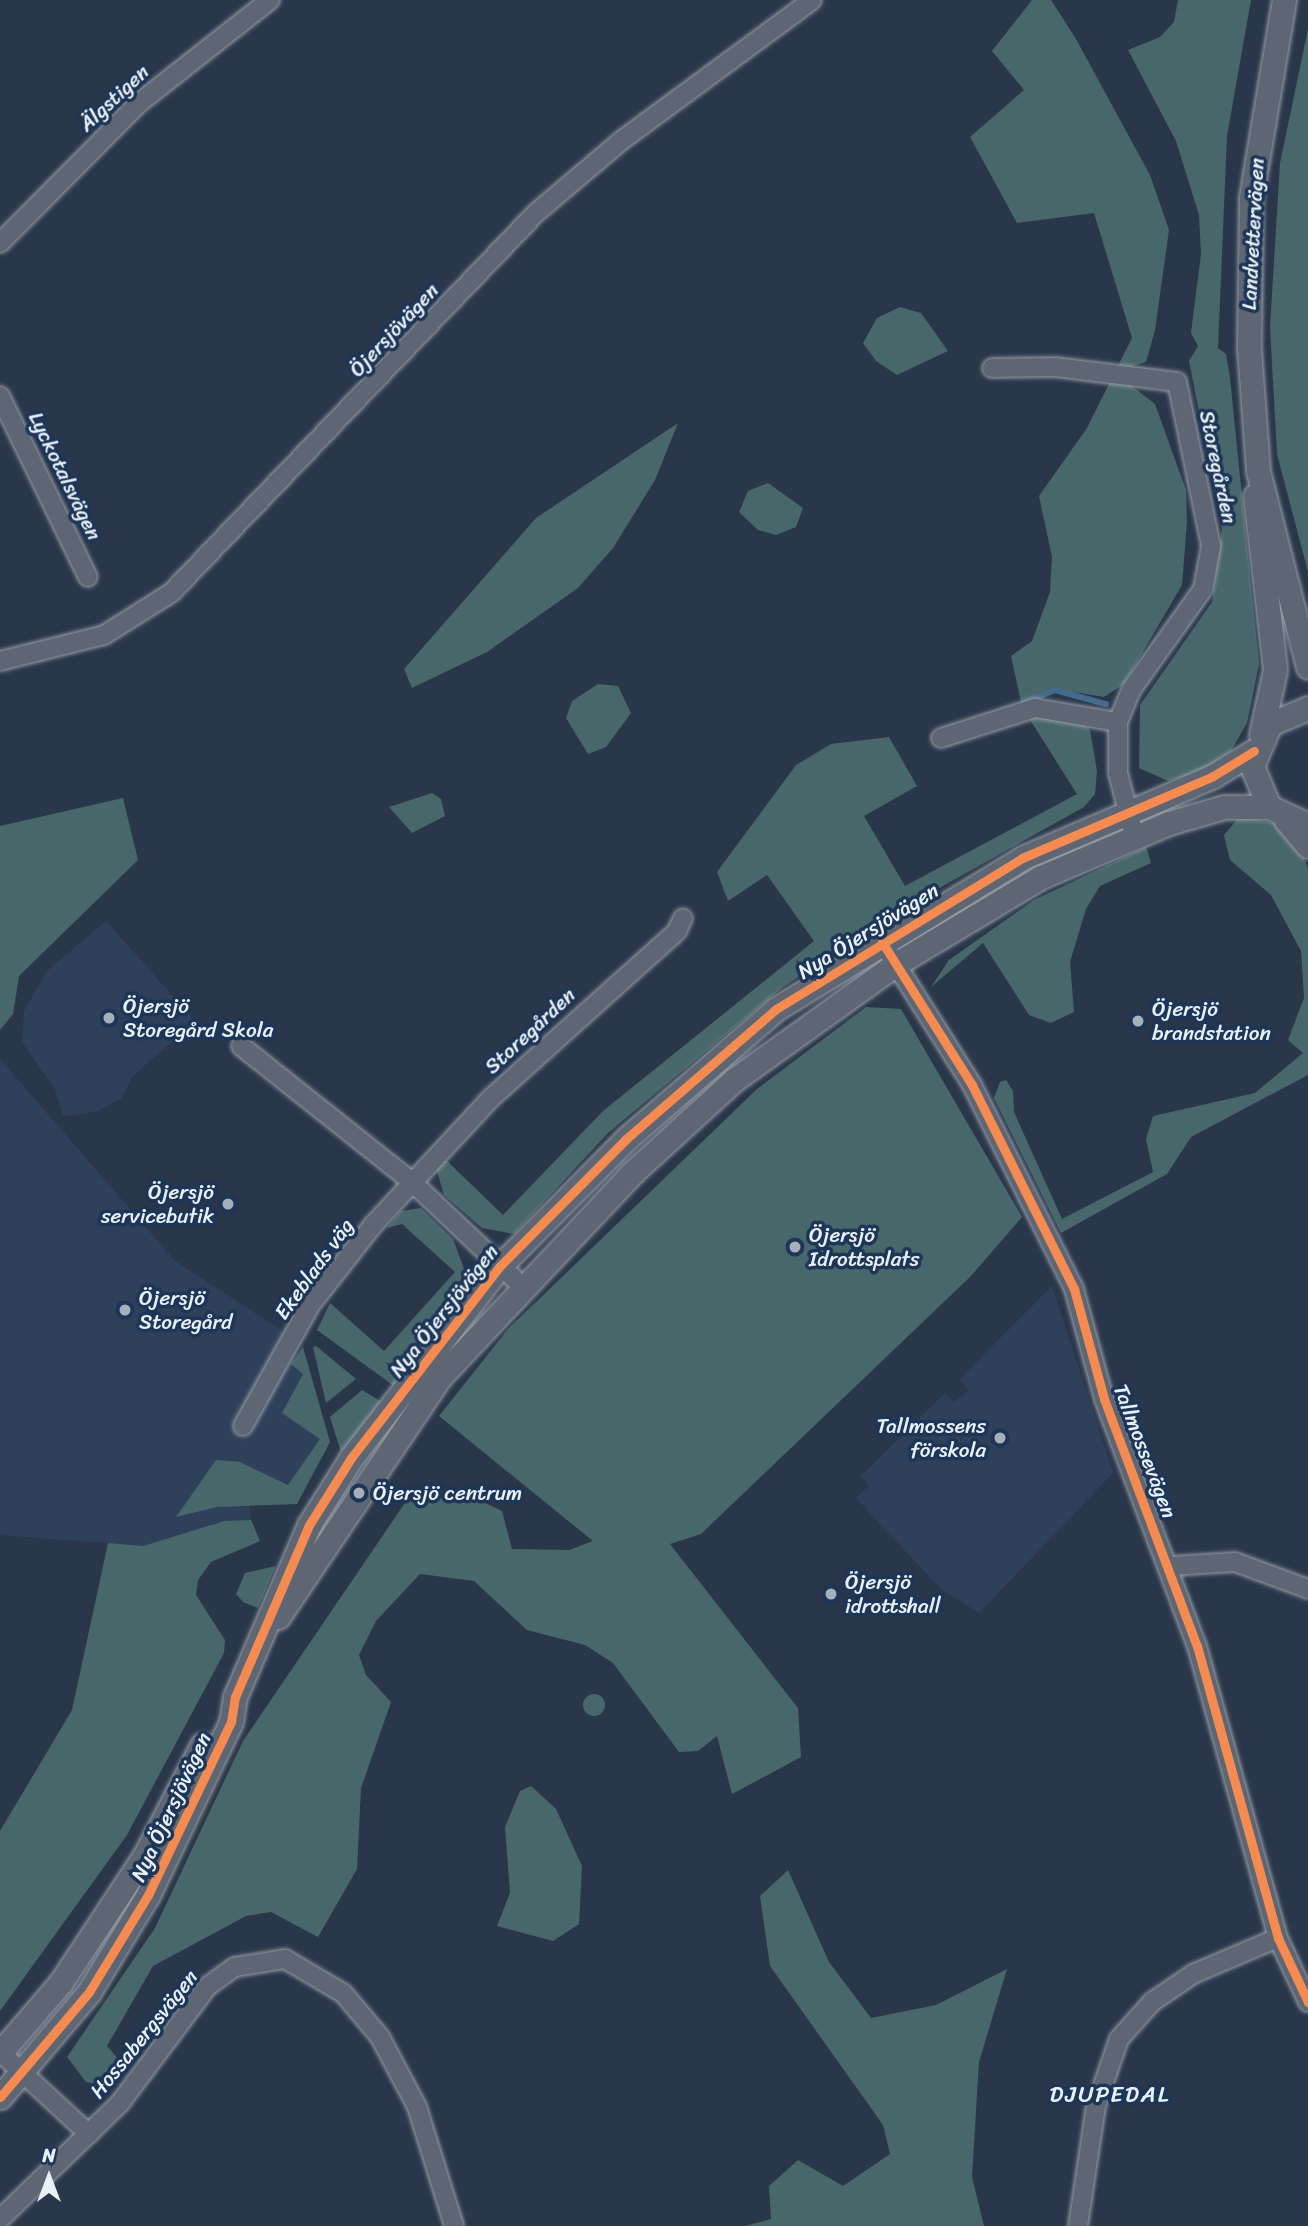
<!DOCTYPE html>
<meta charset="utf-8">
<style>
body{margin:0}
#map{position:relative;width:1308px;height:2226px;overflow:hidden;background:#2a374a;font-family:Sriracha,sans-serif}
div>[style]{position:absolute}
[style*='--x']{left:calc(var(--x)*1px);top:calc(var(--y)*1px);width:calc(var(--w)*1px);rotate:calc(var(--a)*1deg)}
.built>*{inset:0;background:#2f415a}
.green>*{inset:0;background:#47676b}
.round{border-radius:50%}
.stream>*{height:6px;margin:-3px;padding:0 3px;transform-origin:3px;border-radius:3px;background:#45698a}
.roads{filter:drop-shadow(0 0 2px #959da7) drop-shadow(0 0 2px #959da7)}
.minor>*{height:18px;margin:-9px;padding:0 9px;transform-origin:9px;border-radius:9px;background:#5d6672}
.tertiary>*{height:23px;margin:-11.5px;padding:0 11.5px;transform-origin:11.5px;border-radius:11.5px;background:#5d6672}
.cycleway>*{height:9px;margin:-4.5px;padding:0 4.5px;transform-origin:4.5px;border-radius:4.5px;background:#f68b52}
.dots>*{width:19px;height:19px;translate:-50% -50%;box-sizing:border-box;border:4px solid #1d3557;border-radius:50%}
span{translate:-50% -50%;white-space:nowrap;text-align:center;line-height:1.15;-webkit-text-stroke:7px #1d3557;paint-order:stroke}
.street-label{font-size:21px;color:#e8f1f8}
.poi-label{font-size:21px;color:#e8f1f8}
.left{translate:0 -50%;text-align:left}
.right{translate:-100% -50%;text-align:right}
.neighbourhood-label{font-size:23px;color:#e8f1f8;letter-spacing:2px}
.north{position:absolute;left:14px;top:2142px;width:70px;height:70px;-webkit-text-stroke:5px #1d3557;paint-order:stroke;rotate:0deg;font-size:19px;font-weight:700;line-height:28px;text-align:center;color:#e8f1f8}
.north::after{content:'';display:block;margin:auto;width:24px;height:32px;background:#e8f1f8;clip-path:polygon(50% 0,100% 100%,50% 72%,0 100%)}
</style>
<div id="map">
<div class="built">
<i style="clip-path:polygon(106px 921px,195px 1021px,131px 1078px,122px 1098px,95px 1112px,63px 1116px,55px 1089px,22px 1042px,24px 1011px,47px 971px)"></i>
<i style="clip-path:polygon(0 1059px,175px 1261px,281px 1330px,301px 1357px,326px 1450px,305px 1485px,249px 1506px,251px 1520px,224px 1521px,143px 1546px,0 1535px)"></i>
<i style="clip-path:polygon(1052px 1286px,1113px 1473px,979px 1613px,939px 1587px,856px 1498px,869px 1486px,861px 1476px,945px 1393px,954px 1402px,968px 1390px,960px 1379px)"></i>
</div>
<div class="green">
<i style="clip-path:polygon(1032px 0,1051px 0,1076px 39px,1150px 175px,1169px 230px,1155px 330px,1146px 362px,1133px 366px,1133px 387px,1155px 404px,1186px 490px,1187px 521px,1182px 585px,1124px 684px,1104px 697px,1055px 689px,1021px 702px,1011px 656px,1032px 641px,1050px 592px,1052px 557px,1039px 496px,1087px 428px,1132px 338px,1094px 213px,1017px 223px,970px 137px,1024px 90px,992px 51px)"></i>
<i style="clip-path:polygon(1178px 0,1251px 0,1227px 136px,1218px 348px,1226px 354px,1230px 378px,1259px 664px,1247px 723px,1231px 751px,1202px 771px,1168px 781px,1139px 768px,1140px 705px,1212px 602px,1222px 528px,1189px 361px,1198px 346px,1191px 333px,1201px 254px,1199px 215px,1176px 141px,1128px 50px,1160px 37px,1174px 22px)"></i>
<i style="clip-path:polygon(1308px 29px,1308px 572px,1277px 454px,1270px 327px,1280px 163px)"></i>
<i style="clip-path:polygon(900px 307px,921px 313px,948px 351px,897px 375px,876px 361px,863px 343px,877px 318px)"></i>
<i style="clip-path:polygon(678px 423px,655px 480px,613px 548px,578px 588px,487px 652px,412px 688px,404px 669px,536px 518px)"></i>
<i style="clip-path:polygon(768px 483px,803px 508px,796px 527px,776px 535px,758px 530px,739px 512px,748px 491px)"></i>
<i style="clip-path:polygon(598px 684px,618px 686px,631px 713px,606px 747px,588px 754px,566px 718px,572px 701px)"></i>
<i style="clip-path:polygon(1027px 715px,1081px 722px,1090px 730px,1097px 771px,1095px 794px,1084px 807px,884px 919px,782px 988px,608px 1133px,514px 1234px,482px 1228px,444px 1195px,436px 1168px,446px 1160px,503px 1215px,603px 1111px,814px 941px,767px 875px,728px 901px,717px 872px,796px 765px,831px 744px,889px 737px,917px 786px,864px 816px,905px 886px,1077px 794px)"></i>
<i style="clip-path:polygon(432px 793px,441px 799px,445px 816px,412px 833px,389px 807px)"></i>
<i style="clip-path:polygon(123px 798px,138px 860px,19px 976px,13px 1014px,0 1030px,0 826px)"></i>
<i style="clip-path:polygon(1240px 816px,1276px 824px,1302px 852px,1308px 869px,1308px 1075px,1191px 1137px,1167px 1174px,1061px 1233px,994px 1098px,1000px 1082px,1006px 1080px,1013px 1091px,1014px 1112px,1062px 1219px,1153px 1172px,1146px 1139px,1153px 1116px,1255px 1093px,1303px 1053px,1288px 1040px,1304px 998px,1301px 951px,1271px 895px,1230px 860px,1224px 835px)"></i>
<i style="clip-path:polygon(1146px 847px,1151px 863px,1100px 886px,1086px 909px,1070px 962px,1074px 1012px,1051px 1023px,1029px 1015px,983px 943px,931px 987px,949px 960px,1034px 900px)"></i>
<i style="clip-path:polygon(866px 1007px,901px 1009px,1022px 1217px,971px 1276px,701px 1534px,670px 1544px,798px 1708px,801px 1757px,732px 1794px,717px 1736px,698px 1751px,679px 1752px,613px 1663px,585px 1645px,527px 1630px,474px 1581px,420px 1574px,376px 1621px,359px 1655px,366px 1675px,391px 1702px,361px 1788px,357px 1869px,318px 1937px,271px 1912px,246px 1916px,153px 1966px,107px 2046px,126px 2068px,102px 2085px,86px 2082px,67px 2057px,155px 1928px,243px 1741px,411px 1494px,458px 1490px,502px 1511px,512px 1549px,569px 1550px,593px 1541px,439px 1416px,508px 1329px,757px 1089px)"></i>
<i style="clip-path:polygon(421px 1208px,453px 1239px,467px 1277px,394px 1386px,317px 1330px,330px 1303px,384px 1351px,455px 1272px,402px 1224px,387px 1228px,401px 1211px)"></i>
<i style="clip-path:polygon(316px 1346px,356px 1379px,326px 1403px,313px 1347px)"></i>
<i style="clip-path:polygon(303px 1347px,330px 1442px,297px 1504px,217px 1507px,176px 1517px,216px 1460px,240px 1462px,288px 1485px,320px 1439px,282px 1413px,303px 1374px,291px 1364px)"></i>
<i style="clip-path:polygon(362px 1390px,382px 1402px,341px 1452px,330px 1417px)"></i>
<i style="clip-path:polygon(251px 1520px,260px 1541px,211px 1562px,198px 1580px,196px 1595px,225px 1640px,224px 1653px,127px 1835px,0 2011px,0 1831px,72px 1710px,108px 1543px,143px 1546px,224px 1521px)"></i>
<i style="clip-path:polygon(276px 1566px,258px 1608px,243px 1602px,236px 1594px,245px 1573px)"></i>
<i class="round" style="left:583px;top:1694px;width:22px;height:22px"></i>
<i style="clip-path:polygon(531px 1786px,556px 1809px,582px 1866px,579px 1924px,553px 1941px,497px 1926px,510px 1893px,505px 1827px,520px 1791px)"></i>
<i style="clip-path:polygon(788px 1870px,829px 1962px,871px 2018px,936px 2005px,1007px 1969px,979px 2062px,972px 2177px,984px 2226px,745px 2226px,771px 2219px,769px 2186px,798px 2160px,843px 2186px,890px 2154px,883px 2125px,770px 1966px,760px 1896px)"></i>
</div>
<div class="stream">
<i style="--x:1024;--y:702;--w:33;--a:-21"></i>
<i style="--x:1055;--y:690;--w:53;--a:15.4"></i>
</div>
<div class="roads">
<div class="minor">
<i style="--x:0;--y:243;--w:197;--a:-45.2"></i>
<i style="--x:139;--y:103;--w:167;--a:-38.2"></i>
<i style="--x:992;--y:368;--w:63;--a:-0.9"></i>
<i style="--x:1055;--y:367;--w:123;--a:7"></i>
<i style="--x:1177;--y:382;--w:167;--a:78.3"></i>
<i style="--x:1211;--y:546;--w:44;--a:100.5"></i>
<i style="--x:1203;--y:589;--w:124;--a:125.5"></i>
<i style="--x:1131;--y:690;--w:35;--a:112"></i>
<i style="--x:1118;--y:722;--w:51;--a:90"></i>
<i style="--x:1118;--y:773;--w:64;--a:75.5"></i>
<i style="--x:0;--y:396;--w:201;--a:64.1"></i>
<i style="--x:0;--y:661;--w:107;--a:-14"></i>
<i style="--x:104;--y:635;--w:79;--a:-32.1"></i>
<i style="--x:171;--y:593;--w:528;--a:-46.15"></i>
<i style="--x:537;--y:212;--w:110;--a:-40.2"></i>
<i style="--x:621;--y:141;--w:237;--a:-36.4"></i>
<i style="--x:941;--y:738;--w:99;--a:-17.7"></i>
<i style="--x:1035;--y:708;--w:84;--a:9.6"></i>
<i style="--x:882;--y:942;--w:169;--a:57.8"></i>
<i style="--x:972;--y:1085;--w:228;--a:63.4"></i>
<i style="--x:1074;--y:1289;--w:114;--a:74.7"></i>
<i style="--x:1104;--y:1399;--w:264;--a:69.4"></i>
<i style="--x:1197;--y:1646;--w:303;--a:74.5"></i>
<i style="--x:1278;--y:1938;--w:71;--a:64.9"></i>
<i style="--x:241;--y:1046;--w:218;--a:38.5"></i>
<i style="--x:412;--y:1182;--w:151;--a:43.4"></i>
<i style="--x:243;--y:1426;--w:140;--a:-60.9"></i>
<i style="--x:311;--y:1304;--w:102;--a:-51.8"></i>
<i style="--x:374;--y:1224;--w:171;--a:-47.1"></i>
<i style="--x:490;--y:1099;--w:251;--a:-41.9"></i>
<i style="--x:677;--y:931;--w:14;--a:-65"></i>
<i style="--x:1172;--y:1566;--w:63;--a:-3.6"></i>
<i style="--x:1235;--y:1562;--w:78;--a:20.3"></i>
<i style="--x:0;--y:2052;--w:121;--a:42.7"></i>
<i style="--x:0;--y:2219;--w:167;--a:-44"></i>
<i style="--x:120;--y:2103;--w:145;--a:-53.1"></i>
<i style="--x:207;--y:1987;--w:34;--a:-36"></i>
<i style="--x:235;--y:1967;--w:51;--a:-9.1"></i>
<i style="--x:285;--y:1959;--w:67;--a:30.4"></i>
<i style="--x:343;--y:1993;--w:57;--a:49.9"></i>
<i style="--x:380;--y:2037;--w:79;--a:62.1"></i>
<i style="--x:417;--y:2107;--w:125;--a:72.7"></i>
<i style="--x:1078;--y:2226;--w:121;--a:-81.5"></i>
<i style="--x:1096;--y:2106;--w:71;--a:-71.1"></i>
<i style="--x:1119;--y:2039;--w:50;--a:-48.3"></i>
<i style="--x:1152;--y:2002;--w:50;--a:-34.3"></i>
<i style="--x:1193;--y:1974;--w:92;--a:-23"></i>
</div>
<div class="tertiary">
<i style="--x:1284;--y:0;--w:201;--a:99.5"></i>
<i style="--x:1251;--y:198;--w:150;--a:90.8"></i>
<i style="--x:1249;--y:348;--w:123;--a:85.8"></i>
<i style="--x:1258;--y:471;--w:202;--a:75.7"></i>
<i style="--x:1255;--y:496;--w:175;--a:83.4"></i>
<i style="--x:1275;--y:670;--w:66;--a:102.2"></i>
<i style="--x:1308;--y:708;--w:41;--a:157.2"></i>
<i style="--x:1270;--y:724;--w:46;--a:113.2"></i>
<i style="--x:1252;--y:766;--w:44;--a:67.5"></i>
<i style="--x:1269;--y:807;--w:43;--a:24.8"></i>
<i style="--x:1286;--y:820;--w:34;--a:50"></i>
<i style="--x:278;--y:1617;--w:288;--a:-56"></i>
<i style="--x:439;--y:1378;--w:280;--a:-46.7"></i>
<i style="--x:631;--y:1174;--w:139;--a:-42.4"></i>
<i style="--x:734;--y:1080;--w:199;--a:-35.6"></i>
<i style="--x:896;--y:964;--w:169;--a:-31"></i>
<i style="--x:1041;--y:877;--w:139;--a:-22.9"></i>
<i style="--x:1169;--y:823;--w:57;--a:-16.2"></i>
<i style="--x:1224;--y:807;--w:45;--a:0"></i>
<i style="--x:0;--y:2053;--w:94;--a:-49.3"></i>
<i style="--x:61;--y:1982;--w:152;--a:-56.5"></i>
<i style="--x:145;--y:1855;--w:124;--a:-62.6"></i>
<i style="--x:0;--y:2097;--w:138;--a:-49.7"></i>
<i style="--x:89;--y:1992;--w:114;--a:-58.7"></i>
<i style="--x:148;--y:1895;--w:192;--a:-64.4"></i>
<i style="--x:231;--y:1722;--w:25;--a:-81"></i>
<i style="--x:235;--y:1697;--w:187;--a:-66.7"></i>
<i style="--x:309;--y:1525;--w:79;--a:-57.9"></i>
<i style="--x:351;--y:1458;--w:243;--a:-52.2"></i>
<i style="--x:500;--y:1266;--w:179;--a:-45.2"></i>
<i style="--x:626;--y:1139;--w:198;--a:-40.9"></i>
<i style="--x:776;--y:1009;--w:289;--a:-31.5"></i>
<i style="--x:1022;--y:858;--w:208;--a:-23.2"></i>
<i style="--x:1213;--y:776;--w:48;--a:-31.4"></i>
</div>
</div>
<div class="cycleway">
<i style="--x:882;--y:942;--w:169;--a:57.8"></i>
<i style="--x:972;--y:1085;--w:228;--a:63.4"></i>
<i style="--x:1074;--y:1289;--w:114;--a:74.7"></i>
<i style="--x:1104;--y:1399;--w:264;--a:69.4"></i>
<i style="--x:1197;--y:1646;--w:303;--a:74.5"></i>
<i style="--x:1278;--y:1938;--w:71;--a:64.9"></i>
<i style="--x:0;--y:2097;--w:138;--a:-49.7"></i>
<i style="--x:89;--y:1992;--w:114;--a:-58.7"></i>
<i style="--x:148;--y:1895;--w:192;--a:-64.4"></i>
<i style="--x:231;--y:1722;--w:25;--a:-81"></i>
<i style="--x:235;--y:1697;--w:187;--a:-66.7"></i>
<i style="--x:309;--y:1525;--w:79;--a:-57.9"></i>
<i style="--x:351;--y:1458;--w:243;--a:-52.2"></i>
<i style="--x:500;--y:1266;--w:179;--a:-45.2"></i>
<i style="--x:626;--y:1139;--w:198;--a:-40.9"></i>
<i style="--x:776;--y:1009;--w:289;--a:-31.5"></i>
<i style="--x:1022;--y:858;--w:208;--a:-23.2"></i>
<i style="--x:1213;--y:776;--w:48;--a:-31.4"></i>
</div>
<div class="dots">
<i style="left:109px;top:1018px;background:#a6b0bb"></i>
<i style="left:1138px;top:1021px;background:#a6b0bb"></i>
<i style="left:228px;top:1204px;background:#a6b0bb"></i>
<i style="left:795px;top:1247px;background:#a6b0bb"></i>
<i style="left:125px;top:1310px;background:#a6b0bb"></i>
<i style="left:1000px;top:1438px;background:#a6b0bb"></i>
<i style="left:359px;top:1493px;background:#a6b0bb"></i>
<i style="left:831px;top:1594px;background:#a6b0bb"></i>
</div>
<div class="street-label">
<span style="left:114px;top:98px;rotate:-43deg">Älgstigen</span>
<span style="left:1253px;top:234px;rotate:-87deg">Landvettervägen</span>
<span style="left:394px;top:330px;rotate:-47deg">Öjersjövägen</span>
<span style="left:1218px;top:467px;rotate:78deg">Storegården</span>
<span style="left:65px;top:476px;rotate:64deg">Lyckotalsvägen</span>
<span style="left:868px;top:931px;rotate:-32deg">Nya Öjersjövägen</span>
<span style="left:530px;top:1031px;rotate:-43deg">Storegården</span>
<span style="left:314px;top:1269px;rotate:-54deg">Ekeblads väg</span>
<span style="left:444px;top:1311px;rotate:-52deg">Nya Öjersjövägen</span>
<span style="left:1145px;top:1451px;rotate:69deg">Tallmossevägen</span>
<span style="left:171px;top:1807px;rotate:-65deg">Nya Öjersjövägen</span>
<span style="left:144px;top:2034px;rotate:-51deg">Hossabergsvägen</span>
</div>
<div class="poi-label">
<span class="left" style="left:123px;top:1018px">Öjersjö<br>Storegård Skola</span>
<span class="left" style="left:1152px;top:1021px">Öjersjö<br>brandstation</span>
<span class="right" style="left:214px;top:1204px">Öjersjö<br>servicebutik</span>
<span class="left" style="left:809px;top:1247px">Öjersjö<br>Idrottsplats</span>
<span class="left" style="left:139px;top:1310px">Öjersjö<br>Storegård</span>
<span class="right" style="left:986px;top:1438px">Tallmossens<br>förskola</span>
<span class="left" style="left:373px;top:1493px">Öjersjö centrum</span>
<span class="left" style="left:845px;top:1594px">Öjersjö<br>idrottshall</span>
</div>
<div class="neighbourhood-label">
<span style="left:1110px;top:2095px">DJUPEDAL</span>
</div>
<div class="north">N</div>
</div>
